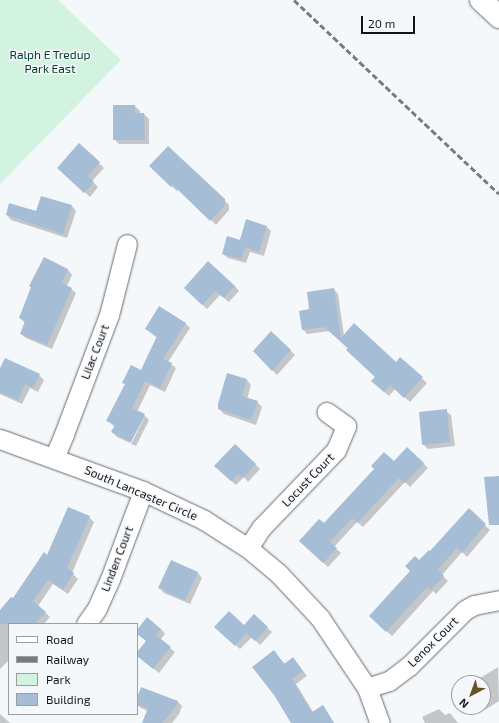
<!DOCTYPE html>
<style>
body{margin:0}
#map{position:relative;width:499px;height:723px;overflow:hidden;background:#f5f8fb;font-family:"Exo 2",sans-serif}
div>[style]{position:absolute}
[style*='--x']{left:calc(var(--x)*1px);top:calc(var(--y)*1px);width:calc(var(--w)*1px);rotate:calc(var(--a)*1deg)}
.green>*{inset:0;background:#d1f3df}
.shadow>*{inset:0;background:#0003}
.building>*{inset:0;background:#a5bed6}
.roads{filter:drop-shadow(0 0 1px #696b6e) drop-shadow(0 0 1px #696b6e)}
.minor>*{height:19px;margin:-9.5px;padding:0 9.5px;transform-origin:9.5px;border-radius:9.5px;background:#fff}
.major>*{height:22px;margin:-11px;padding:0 11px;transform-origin:11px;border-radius:11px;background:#fff}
.rail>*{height:3px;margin-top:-1.5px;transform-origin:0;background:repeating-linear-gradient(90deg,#797a7c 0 6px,transparent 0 9px)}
span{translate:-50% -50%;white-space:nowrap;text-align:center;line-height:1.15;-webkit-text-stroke:3px #f5f8fb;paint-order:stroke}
.park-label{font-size:12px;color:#004027}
.street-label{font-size:12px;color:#151516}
.legend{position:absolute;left:8px;top:623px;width:130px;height:92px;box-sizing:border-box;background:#f5f8fb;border:1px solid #9b9d9f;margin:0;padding:5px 7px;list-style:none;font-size:12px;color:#151516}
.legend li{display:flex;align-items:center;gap:8px;height:20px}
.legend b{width:20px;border:1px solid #9b9d9f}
.north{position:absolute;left:451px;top:675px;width:40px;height:40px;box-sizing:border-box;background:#f5f8fb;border:1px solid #9b9d9f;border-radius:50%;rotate:221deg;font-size:11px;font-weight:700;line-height:16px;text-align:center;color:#151516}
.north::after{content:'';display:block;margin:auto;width:14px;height:18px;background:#645422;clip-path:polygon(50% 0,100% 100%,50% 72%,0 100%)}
.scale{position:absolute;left:361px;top:16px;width:54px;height:18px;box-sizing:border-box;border:2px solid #151516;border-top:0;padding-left:5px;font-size:12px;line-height:14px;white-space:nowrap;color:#151516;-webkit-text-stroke:3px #f5f8fb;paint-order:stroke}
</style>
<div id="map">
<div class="green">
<i style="clip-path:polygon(0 0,58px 0,121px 60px,0 184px)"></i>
</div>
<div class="shadow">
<i style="clip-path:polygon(114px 106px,135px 106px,140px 111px,140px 114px,144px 114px,149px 119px,149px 144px,119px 144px,114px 139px)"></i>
<i style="clip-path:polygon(79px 144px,104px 168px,92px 181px,98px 187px,90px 197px,63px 172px)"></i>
<i style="clip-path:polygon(168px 147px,229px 205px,229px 210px,216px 225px,179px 189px,177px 191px,155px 171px)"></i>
<i style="clip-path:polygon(72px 206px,76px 211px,67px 238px,11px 220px,7px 215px)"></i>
<i style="clip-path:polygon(266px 226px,271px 231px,264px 256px,250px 252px,246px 263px,228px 258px,223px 254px,240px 241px)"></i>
<i style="clip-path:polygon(44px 258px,68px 270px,72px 275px,67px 286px,76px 293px,52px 349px,26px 338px,21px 334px,25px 323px,20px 318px)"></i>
<i style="clip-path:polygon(235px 286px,239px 291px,229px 302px,220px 295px,207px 309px,190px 293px)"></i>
<i style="clip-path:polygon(334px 289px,338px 294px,344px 336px,396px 363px,400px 358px,427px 383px,410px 402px,395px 389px,389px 396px,377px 386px,376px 377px,330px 331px,307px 334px,303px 329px,310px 310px)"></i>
<i style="clip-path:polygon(185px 323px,190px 328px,168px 362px,176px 368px,165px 392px,150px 385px,137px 412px,145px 416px,130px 443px,117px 437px,112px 432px,115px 427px,108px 421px,126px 385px,123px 382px,141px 371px,157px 338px,146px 329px)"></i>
<i style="clip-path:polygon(290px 350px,295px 355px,277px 375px,254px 351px)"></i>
<i style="clip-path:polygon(0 371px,39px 375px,44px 380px,38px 392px,30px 388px,22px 404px,0 394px)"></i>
<i style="clip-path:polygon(228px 374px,247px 380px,251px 385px,247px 399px,257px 402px,262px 407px,256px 425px,224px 414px,219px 409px)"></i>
<i style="clip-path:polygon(446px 411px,451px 415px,455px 446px,428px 449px,423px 444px)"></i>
<i style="clip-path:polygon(145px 416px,149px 420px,136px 446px,131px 444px)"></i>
<i style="clip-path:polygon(235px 445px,260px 469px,248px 482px,244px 477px,236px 485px,220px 471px)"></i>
<i style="clip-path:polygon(394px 462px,423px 463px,428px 468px,410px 487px,405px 482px,363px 527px,357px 522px,334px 547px,341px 553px,328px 567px,305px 546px,324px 525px)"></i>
<i style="clip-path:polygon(469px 510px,490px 530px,467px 557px,462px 552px,442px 575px,448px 581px,436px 594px,433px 591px,392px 636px,375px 621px,419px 561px,430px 553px)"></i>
<i style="clip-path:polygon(89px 517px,94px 522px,72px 573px,78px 579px,68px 594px,53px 584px,38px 606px,50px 617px,44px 624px,9px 624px,9px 660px,0 669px,0 612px,13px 599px,48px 556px)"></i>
<i style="clip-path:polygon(171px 561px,198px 573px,202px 578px,190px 604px,164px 593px,160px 588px)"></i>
<i style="clip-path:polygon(254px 615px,272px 632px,260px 645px,252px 637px,240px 649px,220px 631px,244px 626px)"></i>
<i style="clip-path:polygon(161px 629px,165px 634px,160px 640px,175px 652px,159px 673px,137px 655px,147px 641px,137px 631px)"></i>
<i style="clip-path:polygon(274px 652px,285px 664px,297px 663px,307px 676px,296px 684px,313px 712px,323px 706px,334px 723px,292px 723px)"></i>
<i style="clip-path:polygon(498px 667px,499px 701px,485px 710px,482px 707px,483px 683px,472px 683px)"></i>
<i style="clip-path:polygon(137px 701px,177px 701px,182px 706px,179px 714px,172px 723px,145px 723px,148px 711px,141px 708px,137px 705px)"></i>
<i style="clip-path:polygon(439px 709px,445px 715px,450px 713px,458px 723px,425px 723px,422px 717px)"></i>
<i style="clip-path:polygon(0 714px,10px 723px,0 723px)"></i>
</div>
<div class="building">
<i style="clip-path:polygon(113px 105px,135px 105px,135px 113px,144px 113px,145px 140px,113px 140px)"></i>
<i style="clip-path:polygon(79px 143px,100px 162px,88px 176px,94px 182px,84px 193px,57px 168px)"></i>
<i style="clip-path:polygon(168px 146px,225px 199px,225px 205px,210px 221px,173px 185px,171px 187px,149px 166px)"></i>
<i style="clip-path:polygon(41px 196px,72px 205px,63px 234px,6px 215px,9px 203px,36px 211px)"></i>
<i style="clip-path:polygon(246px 219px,267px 226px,259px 252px,245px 247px,241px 259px,222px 254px,227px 236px,240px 240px)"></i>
<i style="clip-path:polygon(44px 257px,68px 269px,62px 283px,72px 288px,47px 345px,20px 334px,25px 321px,19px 318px,31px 287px,29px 286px)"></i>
<i style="clip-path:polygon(208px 261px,235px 286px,224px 298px,215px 291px,202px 305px,184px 288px)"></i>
<i style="clip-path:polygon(334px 288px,341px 338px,354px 323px,396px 362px,400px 357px,423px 377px,404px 398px,390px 385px,384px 392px,371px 381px,375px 377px,346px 350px,348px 348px,324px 327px,302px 330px,299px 311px,309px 309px,307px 292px)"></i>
<i style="clip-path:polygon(159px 306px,186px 323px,163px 359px,172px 363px,160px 388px,145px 381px,132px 408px,145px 414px,131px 442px,111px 432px,115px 425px,106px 421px,125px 384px,122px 383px,131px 365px,141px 370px,157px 336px,145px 329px)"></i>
<i style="clip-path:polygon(271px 331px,291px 350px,272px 371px,253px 351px)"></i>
<i style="clip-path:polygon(5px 358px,40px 374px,33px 388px,25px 384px,18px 400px,0 393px,0 368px)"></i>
<i style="clip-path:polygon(227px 373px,247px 379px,242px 396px,258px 401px,251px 420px,218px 409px,218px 404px)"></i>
<i style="clip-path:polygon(447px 409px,450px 442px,422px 445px,419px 412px)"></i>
<i style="clip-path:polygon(235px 444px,256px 464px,243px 478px,238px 474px,231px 481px,214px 466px)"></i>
<i style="clip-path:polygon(407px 447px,424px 463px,405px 483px,399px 478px,357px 523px,352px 518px,330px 542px,337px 548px,323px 563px,299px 541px,319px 519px,324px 523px,374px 469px,371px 466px,384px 452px,394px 461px)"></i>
<i style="clip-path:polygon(499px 476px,499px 525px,489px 525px,484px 477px)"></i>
<i style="clip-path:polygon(68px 507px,90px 516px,67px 568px,74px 573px,63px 590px,48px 580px,33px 601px,46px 612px,35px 624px,0 624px,0 610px,11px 597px,13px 598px,44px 552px,47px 555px)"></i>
<i style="clip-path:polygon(469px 508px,486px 524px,462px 553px,457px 548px,438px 569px,444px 576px,431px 590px,427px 587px,386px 632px,369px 616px,410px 571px,405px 566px,415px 556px,419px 560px,429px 550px,430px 551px)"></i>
<i style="clip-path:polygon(171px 560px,198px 572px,185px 600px,158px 588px)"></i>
<i style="clip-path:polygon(229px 611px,244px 625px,254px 614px,268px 627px,255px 641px,246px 633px,235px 646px,214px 627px)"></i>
<i style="clip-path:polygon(147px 617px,161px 629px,156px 635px,171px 647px,153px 669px,137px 656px,137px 652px,146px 641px,137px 634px,137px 630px)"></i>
<i style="clip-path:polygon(274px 650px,284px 664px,293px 657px,303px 671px,292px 679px,312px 712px,323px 705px,334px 723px,291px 723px,274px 695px,252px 667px)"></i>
<i style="clip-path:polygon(141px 687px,178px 701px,174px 709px,162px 723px,142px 723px,148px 708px,137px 705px,137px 698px)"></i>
</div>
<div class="roads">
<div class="minor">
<i style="--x:0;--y:439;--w:152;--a:20"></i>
<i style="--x:143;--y:491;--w:68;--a:25.4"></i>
<i style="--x:204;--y:520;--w:52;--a:32.5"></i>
<i style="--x:248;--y:548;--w:39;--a:40"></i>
<i style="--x:278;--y:573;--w:62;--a:47"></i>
<i style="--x:320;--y:618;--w:84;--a:56.1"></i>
<i style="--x:367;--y:688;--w:37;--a:70"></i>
<i style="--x:54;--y:458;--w:26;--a:-67"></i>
<i style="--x:64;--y:434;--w:127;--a:-69.3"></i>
<i style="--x:109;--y:315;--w:73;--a:-75.8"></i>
<i style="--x:248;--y:548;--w:24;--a:-57"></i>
<i style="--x:261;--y:528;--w:108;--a:-46.1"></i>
<i style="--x:336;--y:450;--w:26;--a:-67"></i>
<i style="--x:346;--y:426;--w:24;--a:-144"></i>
<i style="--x:86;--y:624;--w:19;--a:-55"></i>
<i style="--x:97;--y:608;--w:32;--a:-66"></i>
<i style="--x:110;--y:579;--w:94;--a:-69.4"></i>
<i style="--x:367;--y:688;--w:23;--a:-18"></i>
<i style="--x:389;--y:681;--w:25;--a:-37"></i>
<i style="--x:409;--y:666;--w:79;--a:-45"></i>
<i style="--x:465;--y:610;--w:10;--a:-29"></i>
<i style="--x:474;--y:605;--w:25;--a:-11"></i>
</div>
<div class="major">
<i style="--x:481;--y:0;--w:25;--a:43"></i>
</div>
</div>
<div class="rail">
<i style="--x:294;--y:0;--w:282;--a:43.4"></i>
</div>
<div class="park-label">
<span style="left:50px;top:62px">Ralph E Tredup<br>Park East</span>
</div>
<div class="street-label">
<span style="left:95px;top:352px;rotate:-69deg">Lilac Court</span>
<span style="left:308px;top:480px;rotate:-46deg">Locust Court</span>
<span style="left:141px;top:493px;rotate:23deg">South Lancaster Circle</span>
<span style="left:117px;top:559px;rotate:-69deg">Linden Court</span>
<span style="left:433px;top:642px;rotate:-45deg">Lenox Court</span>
</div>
<ul class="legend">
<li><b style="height:5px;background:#fff"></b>Road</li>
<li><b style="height:5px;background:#797a7c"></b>Railway</li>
<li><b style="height:11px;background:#d1f3df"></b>Park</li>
<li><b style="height:11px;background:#a5bed6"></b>Building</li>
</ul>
<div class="north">N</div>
<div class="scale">20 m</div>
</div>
